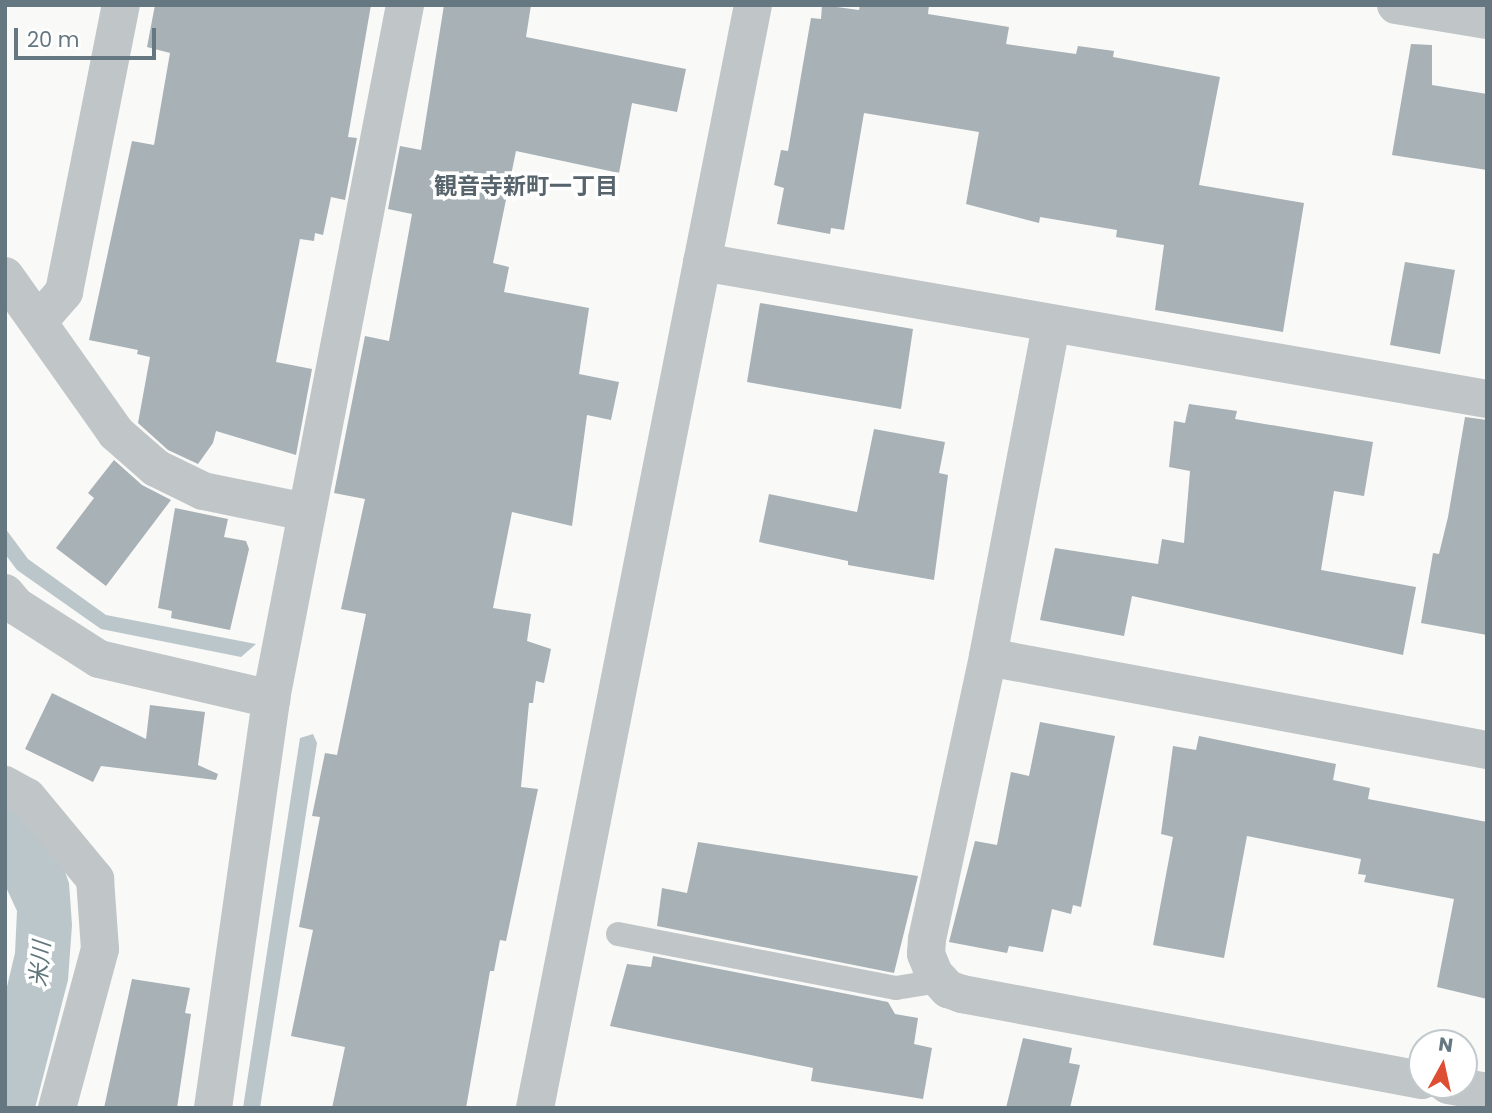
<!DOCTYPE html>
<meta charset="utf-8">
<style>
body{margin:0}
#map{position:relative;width:1492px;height:1113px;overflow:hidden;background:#f9f9f7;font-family:Poppins,"Noto Sans JP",sans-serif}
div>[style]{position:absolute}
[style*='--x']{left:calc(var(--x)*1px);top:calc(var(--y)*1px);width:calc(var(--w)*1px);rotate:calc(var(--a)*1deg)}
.water>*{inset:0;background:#bac6ca}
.building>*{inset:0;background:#a7b1b6}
.service>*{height:24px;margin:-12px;padding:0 12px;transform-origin:12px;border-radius:12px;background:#c0c5c8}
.minor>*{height:38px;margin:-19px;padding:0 19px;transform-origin:19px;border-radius:19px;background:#c0c5c8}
.tertiary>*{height:38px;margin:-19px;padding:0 19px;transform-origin:19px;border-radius:19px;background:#c0c5c8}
span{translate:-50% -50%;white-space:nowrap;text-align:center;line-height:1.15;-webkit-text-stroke:7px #fff;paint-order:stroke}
.neighbourhood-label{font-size:23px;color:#57646c;font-weight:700}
.water-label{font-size:23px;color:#60767b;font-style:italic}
.frame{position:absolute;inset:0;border:7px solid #657780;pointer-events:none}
.north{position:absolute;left:1408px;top:1029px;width:70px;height:70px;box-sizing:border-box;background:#fff;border:2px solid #c1c9cc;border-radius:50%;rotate:8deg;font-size:19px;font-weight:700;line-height:28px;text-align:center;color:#657780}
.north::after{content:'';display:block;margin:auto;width:24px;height:32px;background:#dd4e33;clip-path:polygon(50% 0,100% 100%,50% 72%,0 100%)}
.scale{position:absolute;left:14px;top:28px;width:142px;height:32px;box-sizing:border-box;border:4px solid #657780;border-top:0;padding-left:9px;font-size:21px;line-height:24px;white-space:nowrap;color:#657780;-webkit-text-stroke:5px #fff;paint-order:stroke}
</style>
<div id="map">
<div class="water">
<i style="clip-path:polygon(5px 528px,28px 559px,106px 615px,256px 644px,241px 657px,101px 629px,17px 570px,5px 554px)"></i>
<i style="clip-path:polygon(313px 734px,317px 743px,260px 1108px,243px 1108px,300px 738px)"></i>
<i style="clip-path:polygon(5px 797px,53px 839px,69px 883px,72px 925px,68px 980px,35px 1108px,5px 1108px,5px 995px,15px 953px,17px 911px,5px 885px)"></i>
</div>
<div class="building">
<i style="clip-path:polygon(155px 5px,371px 5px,348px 137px,357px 138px,345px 200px,331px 197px,323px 235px,315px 233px,314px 241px,300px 239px,276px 362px,312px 369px,296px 455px,216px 431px,213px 443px,198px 464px,168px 450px,138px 423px,150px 357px,137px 354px,138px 350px,89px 340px,132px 141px,154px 145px,170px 53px,147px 47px)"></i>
<i style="clip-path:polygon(444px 5px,531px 5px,526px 37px,686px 69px,677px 112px,632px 103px,619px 173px,516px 151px,493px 263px,509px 267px,504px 292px,589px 308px,579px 374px,619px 382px,611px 420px,587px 415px,572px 526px,512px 512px,493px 608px,531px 614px,527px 641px,551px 649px,544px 683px,536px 681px,533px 703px,529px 703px,521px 787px,538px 789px,506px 941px,500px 940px,494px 971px,490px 971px,466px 1108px,332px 1108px,345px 1047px,291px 1036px,313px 930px,299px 927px,320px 817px,312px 816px,325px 753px,337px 755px,366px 614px,341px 609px,365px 499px,334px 493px,365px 336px,389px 341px,412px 214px,388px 209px,400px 146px,421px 150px)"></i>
<i style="clip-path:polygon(822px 5px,859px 10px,860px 5px,929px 5px,928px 14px,1009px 27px,1006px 44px,1076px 54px,1078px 46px,1114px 51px,1113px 57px,1220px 77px,1199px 185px,1304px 203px,1283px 332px,1155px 310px,1164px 245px,1116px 237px,1117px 230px,1040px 217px,1039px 223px,966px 204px,979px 132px,864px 113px,844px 230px,831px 228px,830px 234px,777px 224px,784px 188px,774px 185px,781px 150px,788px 151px,811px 18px,821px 19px)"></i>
<i style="clip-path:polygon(1411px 44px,1432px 45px,1432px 85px,1487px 94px,1487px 170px,1392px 155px)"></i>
<i style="clip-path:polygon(1405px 262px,1455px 270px,1440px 354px,1390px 345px)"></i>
<i style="clip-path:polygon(760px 303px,913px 329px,901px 409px,747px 382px)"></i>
<i style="clip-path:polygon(1189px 404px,1237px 411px,1235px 419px,1373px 442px,1364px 496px,1334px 491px,1321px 570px,1416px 587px,1403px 655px,1132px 596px,1124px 636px,1040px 620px,1055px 548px,1158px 564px,1162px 539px,1184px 543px,1190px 471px,1169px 467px,1174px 421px,1185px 423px)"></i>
<i style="clip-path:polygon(1465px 417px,1487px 420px,1487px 635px,1421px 623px,1433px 553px,1439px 554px,1448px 517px)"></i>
<i style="clip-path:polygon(874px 429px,945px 442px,939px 473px,948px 475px,934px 580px,848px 565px,848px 561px,759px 542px,769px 494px,857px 512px)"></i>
<i style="clip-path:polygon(114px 460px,142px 485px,171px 500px,106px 586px,56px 548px,94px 498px,88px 493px)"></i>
<i style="clip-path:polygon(175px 508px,228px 519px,224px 537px,246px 541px,249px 549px,230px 630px,171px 618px,172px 611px,158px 608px)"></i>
<i style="clip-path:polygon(52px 693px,146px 739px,150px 705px,205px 712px,198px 765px,218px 774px,216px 780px,101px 766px,93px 782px,25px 749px)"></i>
<i style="clip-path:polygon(1040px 722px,1115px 736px,1081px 907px,1073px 905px,1071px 914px,1052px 909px,1043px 952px,1009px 946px,1007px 953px,949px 942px,975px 841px,997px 845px,1011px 772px,1029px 776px)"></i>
<i style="clip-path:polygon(1199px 736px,1336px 764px,1333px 780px,1370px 788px,1368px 799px,1487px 822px,1487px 999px,1437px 987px,1454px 899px,1364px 882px,1366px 875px,1358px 874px,1361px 859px,1247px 836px,1224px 958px,1153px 945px,1173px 837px,1161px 834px,1173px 746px,1196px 750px)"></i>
<i style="clip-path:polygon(698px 842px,918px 876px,894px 973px,657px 926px,662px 888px,687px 893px)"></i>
<i style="clip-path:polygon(653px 956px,888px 1002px,895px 1014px,918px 1018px,914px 1044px,932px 1048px,923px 1099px,811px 1081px,813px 1068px,610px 1026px,627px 964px,651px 967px)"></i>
<i style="clip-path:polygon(132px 979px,190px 988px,185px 1013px,191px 1014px,177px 1108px,104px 1108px)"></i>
<i style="clip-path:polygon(1023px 1038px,1072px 1048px,1069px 1063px,1080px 1065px,1070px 1108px,1006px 1108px)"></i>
</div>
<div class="service">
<i style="--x:618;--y:934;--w:283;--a:11"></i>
<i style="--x:896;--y:988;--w:44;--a:-9.2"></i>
</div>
<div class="minor">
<i style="--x:702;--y:262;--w:797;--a:9.9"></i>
<i style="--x:5;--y:276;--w:192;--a:54.7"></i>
<i style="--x:116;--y:433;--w:53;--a:41.2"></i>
<i style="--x:156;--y:468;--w:52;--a:26.1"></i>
<i style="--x:203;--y:491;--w:104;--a:11.6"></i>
<i style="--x:38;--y:322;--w:40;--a:-49"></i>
<i style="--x:64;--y:292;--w:293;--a:-78.8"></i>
<i style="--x:1051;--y:326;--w:337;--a:100.8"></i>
<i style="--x:988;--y:657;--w:289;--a:102.2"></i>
<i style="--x:927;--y:939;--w:15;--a:94"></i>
<i style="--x:926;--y:954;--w:22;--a:68"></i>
<i style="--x:934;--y:974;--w:21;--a:47"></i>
<i style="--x:948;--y:989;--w:15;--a:20"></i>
<i style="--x:962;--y:994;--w:468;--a:10.6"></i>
<i style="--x:5;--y:593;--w:17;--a:50"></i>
<i style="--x:16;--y:606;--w:98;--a:32.6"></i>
<i style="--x:99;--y:659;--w:177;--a:13.1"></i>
<i style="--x:988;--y:657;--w:508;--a:10.56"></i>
<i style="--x:5;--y:785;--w:25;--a:29"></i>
<i style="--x:27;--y:797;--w:107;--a:50.3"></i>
<i style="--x:95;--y:879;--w:70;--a:85.9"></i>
<i style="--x:100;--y:949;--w:165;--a:105.1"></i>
<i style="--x:1448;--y:1085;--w:40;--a:10"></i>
<i style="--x:213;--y:1108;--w:413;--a:-81.9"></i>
<i style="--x:271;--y:699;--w:707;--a:-79.07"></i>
</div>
<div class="tertiary">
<i style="--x:1396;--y:5;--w:92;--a:9.4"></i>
<i style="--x:535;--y:1108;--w:1124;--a:-78.82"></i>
</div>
<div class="neighbourhood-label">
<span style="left:526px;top:186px">観音寺新町一丁目</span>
</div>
<div class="water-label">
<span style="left:40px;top:964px;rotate:-85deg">米川</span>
</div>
<div class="frame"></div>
<div class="north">N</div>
<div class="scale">20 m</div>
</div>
